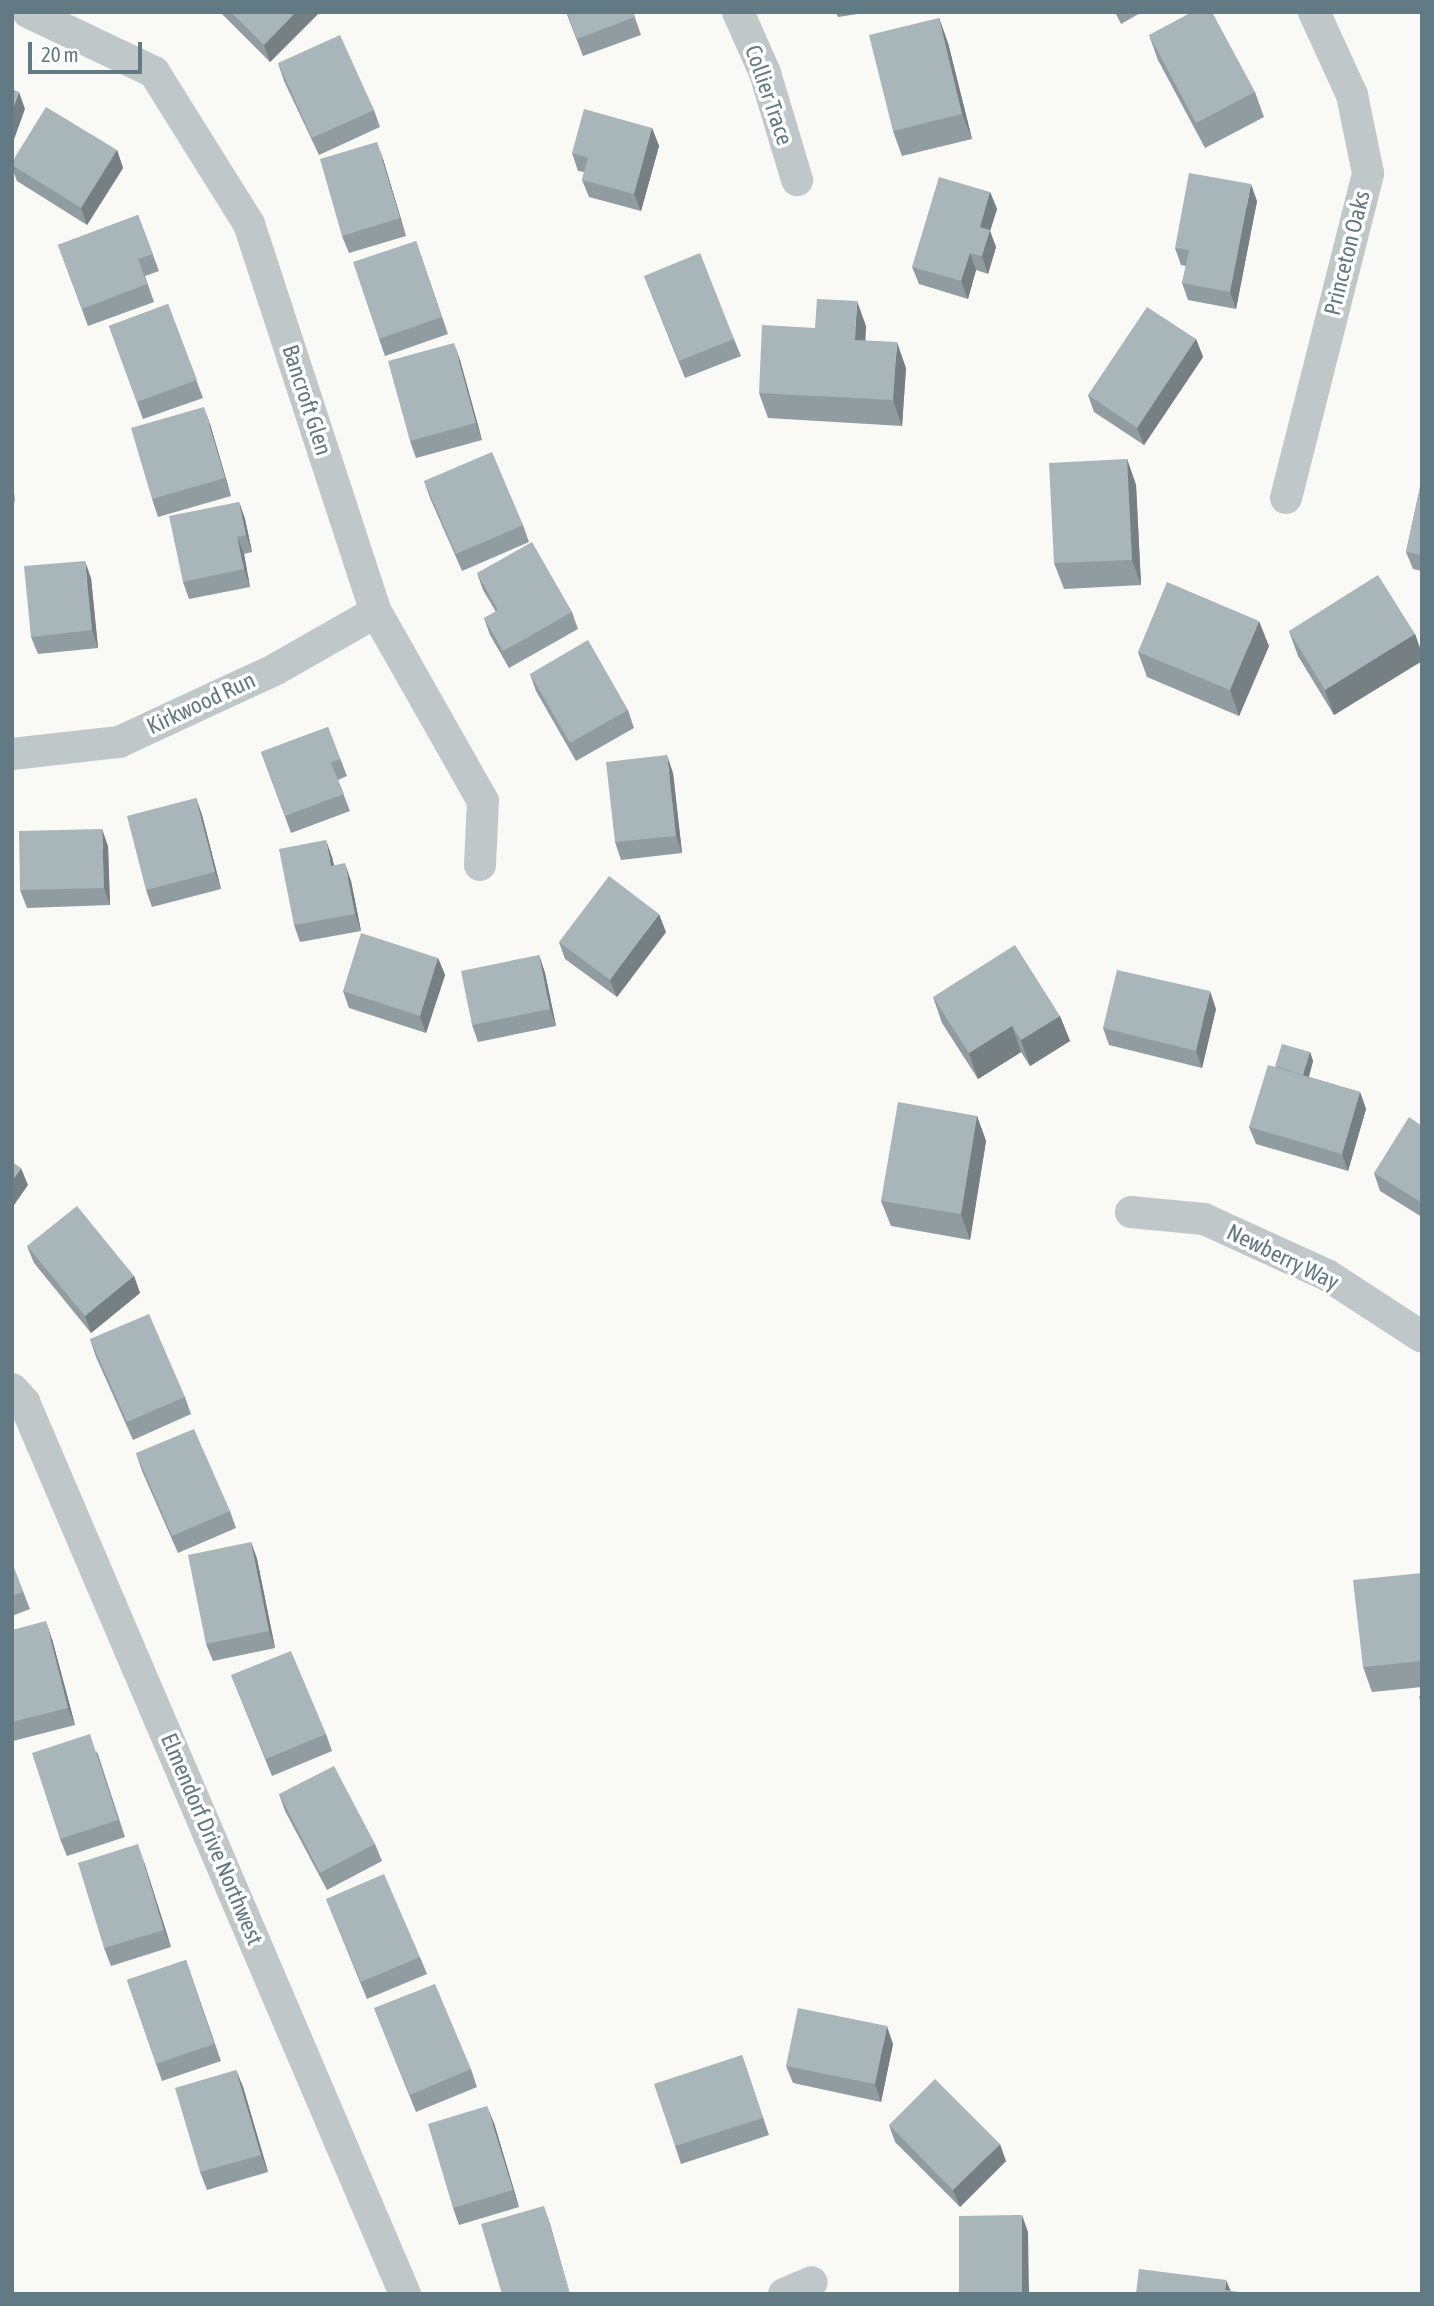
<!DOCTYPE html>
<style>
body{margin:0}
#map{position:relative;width:1434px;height:2306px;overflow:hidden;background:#f9f9f6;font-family:"Asap Condensed",sans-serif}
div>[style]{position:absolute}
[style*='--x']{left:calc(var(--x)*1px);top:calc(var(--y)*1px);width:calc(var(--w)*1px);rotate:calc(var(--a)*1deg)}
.street>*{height:32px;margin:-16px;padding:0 16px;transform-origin:16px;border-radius:16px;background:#bfc7c9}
.wall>*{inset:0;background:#909c9f}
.shaded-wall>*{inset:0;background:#767f82}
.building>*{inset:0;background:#a8b5b9}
span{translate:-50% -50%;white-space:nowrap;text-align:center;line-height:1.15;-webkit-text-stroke:7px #fff;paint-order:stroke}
.street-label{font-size:23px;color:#617a84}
.frame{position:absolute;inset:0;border:14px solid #617a84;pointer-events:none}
.scale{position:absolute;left:28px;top:42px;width:114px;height:32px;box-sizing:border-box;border:4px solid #617a84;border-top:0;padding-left:9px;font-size:21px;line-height:24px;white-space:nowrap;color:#617a84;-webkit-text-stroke:5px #fff;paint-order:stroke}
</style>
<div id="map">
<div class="street">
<i style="--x:28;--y:12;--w:140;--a:25.5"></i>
<i style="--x:154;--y:72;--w:179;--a:58"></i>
<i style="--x:249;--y:224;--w:408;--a:71.9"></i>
<i style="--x:376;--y:612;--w:217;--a:60.5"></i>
<i style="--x:483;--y:801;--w:64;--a:92.7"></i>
<i style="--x:738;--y:12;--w:67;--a:66.1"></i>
<i style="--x:765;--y:73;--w:112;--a:73.3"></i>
<i style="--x:1286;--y:498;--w:335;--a:-75.8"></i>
<i style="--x:1368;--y:173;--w:80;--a:-101.6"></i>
<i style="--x:1352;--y:95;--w:91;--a:-114.6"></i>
<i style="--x:12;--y:754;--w:108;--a:-6.4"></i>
<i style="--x:119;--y:742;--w:173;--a:-24.9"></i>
<i style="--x:276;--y:669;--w:115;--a:-29.7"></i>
<i style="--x:1131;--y:1212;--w:73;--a:5.5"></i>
<i style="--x:1204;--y:1219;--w:135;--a:24.5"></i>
<i style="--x:1327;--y:1275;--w:113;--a:33.1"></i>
<i style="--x:12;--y:1389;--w:18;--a:47"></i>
<i style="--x:24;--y:1402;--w:970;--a:66.87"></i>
<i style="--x:784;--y:2294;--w:30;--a:-23"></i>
</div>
<div class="wall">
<i style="clip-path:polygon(220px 12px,319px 12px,319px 13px,270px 62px)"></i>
<i style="clip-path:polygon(566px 12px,633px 12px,641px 35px,583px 56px)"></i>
<i style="clip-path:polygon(836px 12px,871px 12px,838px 17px)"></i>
<i style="clip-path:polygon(1115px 12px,1142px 12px,1121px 24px)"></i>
<i style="clip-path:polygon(939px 18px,948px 43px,972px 139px,902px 156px,893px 131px)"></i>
<i style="clip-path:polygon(1149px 35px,1255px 92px,1264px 117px,1205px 148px,1158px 60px)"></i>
<i style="clip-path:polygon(278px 63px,374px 110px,380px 127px,319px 155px,284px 81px)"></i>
<i style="clip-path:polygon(652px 128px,659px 146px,641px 211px,589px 197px,582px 180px,584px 172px,578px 171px,572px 153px)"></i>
<i style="clip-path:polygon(117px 150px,123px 168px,87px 225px,17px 181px,12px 168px,12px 162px)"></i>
<i style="clip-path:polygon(383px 159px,406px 236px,349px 253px,342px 236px)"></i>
<i style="clip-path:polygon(990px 192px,997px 209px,990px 231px,996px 247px,988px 274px,976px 270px,968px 299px,919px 284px,912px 267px)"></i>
<i style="clip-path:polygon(1257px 201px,1236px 309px,1188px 300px,1182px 283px,1186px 266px,1181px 265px,1175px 248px)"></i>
<i style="clip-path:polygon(138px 215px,159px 271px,145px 276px,154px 302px,88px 326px,58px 245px)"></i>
<i style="clip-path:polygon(416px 241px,448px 334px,385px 356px,379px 339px)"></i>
<i style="clip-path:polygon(644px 276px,734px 339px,741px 356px,685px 378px)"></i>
<i style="clip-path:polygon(168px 304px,203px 398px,143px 419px,109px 326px)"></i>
<i style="clip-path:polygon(866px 326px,865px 340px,906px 368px,902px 426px,768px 418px,759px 393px,815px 328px)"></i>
<i style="clip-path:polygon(1196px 339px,1203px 357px,1144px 445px,1094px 412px,1088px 395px)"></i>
<i style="clip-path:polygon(460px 360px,482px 440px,416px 458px,410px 441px)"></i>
<i style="clip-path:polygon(210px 424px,231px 496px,158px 517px,152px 499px)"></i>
<i style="clip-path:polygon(1127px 459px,1136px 485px,1141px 585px,1064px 589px,1054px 563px)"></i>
<i style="clip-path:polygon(1422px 478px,1422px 571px,1413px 569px,1406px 552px)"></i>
<i style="clip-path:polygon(424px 481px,523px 525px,529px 542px,462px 571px,430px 498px)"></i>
<i style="clip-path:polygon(239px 502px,245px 519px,252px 552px,244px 554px,250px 587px,189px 599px,183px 582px)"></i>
<i style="clip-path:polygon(477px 573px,572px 612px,578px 629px,509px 668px,490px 635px,484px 618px,496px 612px,483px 590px)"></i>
<i style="clip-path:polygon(91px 578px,98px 648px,38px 654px,31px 637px)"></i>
<i style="clip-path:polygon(1289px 631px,1415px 634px,1422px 654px,1422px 661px,1334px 715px,1298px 656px)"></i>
<i style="clip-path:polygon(1269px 646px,1239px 716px,1147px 677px,1138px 652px)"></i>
<i style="clip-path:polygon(530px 674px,628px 710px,634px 728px,576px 761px,536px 691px)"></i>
<i style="clip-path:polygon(328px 727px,347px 776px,338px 780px,350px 811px,291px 833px,261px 752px)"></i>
<i style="clip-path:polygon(673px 773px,682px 853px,621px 860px,615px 842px)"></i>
<i style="clip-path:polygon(196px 798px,202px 815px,221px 889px,152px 907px,146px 890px)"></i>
<i style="clip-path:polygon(108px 846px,110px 905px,27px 908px,20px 890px)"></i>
<i style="clip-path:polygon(332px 857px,334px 865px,351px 881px,361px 931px,300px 942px,294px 925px)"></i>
<i style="clip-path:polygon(666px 932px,617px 997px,565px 959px,559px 942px)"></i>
<i style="clip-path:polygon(539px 955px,545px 973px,556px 1026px,478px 1042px,472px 1025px)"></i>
<i style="clip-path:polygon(438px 958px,445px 975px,426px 1033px,349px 1008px,343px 991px)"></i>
<i style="clip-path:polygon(933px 997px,1060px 1016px,1070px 1041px,1030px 1066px,1021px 1052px,978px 1079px,942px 1023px)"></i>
<i style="clip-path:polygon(1216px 1009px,1202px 1068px,1109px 1045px,1103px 1028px)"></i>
<i style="clip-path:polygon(1310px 1052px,1313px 1061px,1309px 1077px,1360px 1092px,1366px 1109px,1348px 1171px,1256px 1144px,1249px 1127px,1275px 1067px)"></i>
<i style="clip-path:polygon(977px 1116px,986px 1141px,970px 1240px,891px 1226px,881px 1201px)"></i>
<i style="clip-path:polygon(1422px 1126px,1422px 1217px,1380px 1191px,1374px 1173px)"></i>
<i style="clip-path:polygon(27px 1246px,134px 1276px,140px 1293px,91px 1333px,34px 1263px)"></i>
<i style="clip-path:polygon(90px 1339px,185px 1397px,191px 1414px,133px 1440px,96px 1357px)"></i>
<i style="clip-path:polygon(136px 1453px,230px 1511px,236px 1528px,178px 1553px,142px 1471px)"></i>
<i style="clip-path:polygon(251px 1542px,257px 1559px,275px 1648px,213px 1661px,206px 1644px)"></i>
<i style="clip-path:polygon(12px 1563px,30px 1609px,12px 1616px)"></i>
<i style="clip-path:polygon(1422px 1573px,1422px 1687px,1372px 1692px,1363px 1667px)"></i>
<i style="clip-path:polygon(12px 1630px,52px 1639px,75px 1725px,13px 1741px,12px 1738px)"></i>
<i style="clip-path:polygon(231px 1675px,326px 1734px,332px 1751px,272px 1776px)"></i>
<i style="clip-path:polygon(97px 1751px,125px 1837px,67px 1856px,60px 1839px)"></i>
<i style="clip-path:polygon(279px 1794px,375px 1844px,382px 1861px,327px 1890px,285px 1811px)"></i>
<i style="clip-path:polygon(144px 1862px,171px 1947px,111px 1966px,104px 1948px)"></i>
<i style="clip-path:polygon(326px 1899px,420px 1957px,427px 1974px,367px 1999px)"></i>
<i style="clip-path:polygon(186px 1960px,221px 2061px,162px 2081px,127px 1980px)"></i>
<i style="clip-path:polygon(374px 2008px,471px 2069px,477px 2087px,416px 2112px)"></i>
<i style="clip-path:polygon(893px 2044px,881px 2102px,793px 2083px,786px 2066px)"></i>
<i style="clip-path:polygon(742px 2055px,769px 2135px,681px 2164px,675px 2146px)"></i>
<i style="clip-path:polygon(236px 2070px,243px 2087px,268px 2172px,207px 2190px,200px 2172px)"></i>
<i style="clip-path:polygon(494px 2123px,519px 2207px,459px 2225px,453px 2208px)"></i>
<i style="clip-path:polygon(889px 2125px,1006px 2161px,960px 2207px,895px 2142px)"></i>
</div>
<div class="shaded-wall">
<i style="clip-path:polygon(296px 12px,319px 13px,270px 62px,264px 45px)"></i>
<i style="clip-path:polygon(939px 18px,948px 43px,972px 139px,962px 114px)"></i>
<i style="clip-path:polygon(19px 92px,25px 109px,12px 145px,12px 111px)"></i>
<i style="clip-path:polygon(652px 128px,659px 146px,641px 211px,634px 194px)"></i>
<i style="clip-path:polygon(377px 142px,383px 159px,406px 236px,400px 218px)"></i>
<i style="clip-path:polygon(117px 150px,123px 168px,87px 225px,81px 208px)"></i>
<i style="clip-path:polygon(1251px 184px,1257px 201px,1236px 309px,1230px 292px)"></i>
<i style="clip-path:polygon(990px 192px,997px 209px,990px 231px,996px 247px,988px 274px,982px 256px,980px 227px)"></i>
<i style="clip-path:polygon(970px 253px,976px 270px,968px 299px,961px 281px)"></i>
<i style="clip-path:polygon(857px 301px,866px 326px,864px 365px,855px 340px)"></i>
<i style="clip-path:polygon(1196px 339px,1203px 357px,1144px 445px,1137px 428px)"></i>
<i style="clip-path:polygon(897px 342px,906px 368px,902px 426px,893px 400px)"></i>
<i style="clip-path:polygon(454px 343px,460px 360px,482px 440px,476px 423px)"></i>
<i style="clip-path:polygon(204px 407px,210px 424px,231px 496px,225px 478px)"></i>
<i style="clip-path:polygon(1127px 459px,1136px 485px,1141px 585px,1132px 560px)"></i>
<i style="clip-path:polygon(12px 472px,15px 503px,12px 494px)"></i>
<i style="clip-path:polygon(239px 502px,245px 519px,252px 552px,246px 535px)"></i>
<i style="clip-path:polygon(237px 537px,244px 554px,250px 587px,244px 569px)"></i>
<i style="clip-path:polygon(85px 561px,91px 578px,98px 648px,92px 630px)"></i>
<i style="clip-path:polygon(1259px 621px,1269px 646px,1239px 716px,1230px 690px)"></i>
<i style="clip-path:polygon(1415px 634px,1422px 654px,1422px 661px,1334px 715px,1325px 690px)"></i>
<i style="clip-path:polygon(667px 755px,673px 773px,682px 853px,676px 836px)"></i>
<i style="clip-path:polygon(196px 798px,202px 815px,221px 889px,215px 872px)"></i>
<i style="clip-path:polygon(102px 829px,108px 846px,110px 905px,104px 888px)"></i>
<i style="clip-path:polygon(326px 840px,332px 857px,338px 883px,331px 866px)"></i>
<i style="clip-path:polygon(345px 863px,351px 881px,361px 931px,355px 914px)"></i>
<i style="clip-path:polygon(659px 914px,666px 932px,617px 997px,610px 980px)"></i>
<i style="clip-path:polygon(539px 955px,545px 973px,556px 1026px,550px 1009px)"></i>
<i style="clip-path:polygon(438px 958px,445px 975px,426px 1033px,420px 1016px)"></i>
<i style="clip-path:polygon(1210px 991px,1216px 1009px,1202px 1068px,1196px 1051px)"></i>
<i style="clip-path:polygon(1060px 1016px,1070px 1041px,1030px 1066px,1021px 1040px)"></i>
<i style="clip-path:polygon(1012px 1026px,1021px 1052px,978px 1079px,969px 1053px)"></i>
<i style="clip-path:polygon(1310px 1052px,1313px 1061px,1307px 1083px,1303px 1075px)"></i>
<i style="clip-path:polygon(1360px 1092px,1366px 1109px,1348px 1171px,1342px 1154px)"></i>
<i style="clip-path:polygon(977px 1116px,986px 1141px,970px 1240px,961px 1214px)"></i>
<i style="clip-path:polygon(21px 1168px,28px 1185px,12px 1208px,12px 1181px)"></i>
<i style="clip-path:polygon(134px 1276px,140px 1293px,91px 1333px,85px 1316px)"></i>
<i style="clip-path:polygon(251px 1542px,257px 1559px,275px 1648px,269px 1631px)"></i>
<i style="clip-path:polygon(46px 1621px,52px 1639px,75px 1725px,68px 1708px)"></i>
<i style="clip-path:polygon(138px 1844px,144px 1862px,171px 1947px,164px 1930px)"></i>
<i style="clip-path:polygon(887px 2026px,893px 2044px,881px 2102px,875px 2084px)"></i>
<i style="clip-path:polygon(236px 2070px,243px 2087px,268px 2172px,261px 2155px)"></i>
<i style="clip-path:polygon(487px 2106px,494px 2123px,519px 2207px,513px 2190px)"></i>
<i style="clip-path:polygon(1000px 2144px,1006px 2161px,960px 2207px,953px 2190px)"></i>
<i style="clip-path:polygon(544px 2206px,550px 2224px,570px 2294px,569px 2292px)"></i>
<i style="clip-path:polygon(1022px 2215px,1028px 2232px,1029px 2294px,1022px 2294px)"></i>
<i style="clip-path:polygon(1226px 2280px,1232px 2294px,1225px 2290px)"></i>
</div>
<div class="building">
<i style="clip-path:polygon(231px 12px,296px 12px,264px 45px)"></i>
<i style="clip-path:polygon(567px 12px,633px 12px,635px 17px,577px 39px)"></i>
<i style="clip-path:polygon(1192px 12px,1212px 12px,1255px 92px,1196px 123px,1149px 35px)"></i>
<i style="clip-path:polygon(939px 18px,962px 114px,893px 131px,869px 35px)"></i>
<i style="clip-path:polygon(340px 35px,374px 110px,312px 138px,278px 63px)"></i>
<i style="clip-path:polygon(12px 89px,19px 92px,12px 111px)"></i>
<i style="clip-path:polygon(46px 107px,117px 150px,81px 208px,12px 165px,12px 162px)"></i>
<i style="clip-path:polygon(584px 109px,652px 128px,634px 194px,582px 180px,588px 158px,572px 153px)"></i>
<i style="clip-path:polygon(377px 142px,400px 218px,342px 236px,320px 159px)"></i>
<i style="clip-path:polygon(1189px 173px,1251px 184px,1230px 292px,1182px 283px,1189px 250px,1175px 248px)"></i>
<i style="clip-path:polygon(939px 177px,990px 192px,980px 227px,990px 230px,982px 256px,970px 253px,961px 281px,912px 267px)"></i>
<i style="clip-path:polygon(138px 215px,153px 254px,138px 259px,147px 284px,82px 309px,58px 245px)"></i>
<i style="clip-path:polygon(416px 241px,442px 317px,379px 339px,353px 262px)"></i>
<i style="clip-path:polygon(700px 253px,734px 339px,679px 361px,644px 276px)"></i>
<i style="clip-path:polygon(817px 299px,857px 301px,855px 340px,897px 342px,893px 400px,759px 393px,762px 325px,815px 328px)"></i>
<i style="clip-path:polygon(168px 304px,197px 380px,137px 402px,109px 326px)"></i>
<i style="clip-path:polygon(1147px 307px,1196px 339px,1137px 428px,1088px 395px)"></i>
<i style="clip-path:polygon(454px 343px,476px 423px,410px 441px,388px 361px)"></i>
<i style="clip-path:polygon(204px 407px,225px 478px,152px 499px,131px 428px)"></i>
<i style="clip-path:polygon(492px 452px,523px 525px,456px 554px,424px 481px)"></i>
<i style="clip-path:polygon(1127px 459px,1132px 560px,1054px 563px,1049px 463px)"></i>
<i style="clip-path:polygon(1422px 478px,1422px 555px,1406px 552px)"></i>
<i style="clip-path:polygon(239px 502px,246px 535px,237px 537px,244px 569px,183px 582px,169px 516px)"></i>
<i style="clip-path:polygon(532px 542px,572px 612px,503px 651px,484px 618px,498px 610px,477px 573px)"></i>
<i style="clip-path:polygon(85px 561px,92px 630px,31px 637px,24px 566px)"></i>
<i style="clip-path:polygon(1378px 575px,1415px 634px,1325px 690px,1289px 631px)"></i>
<i style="clip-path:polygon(1167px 582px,1259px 621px,1230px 690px,1138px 652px)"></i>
<i style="clip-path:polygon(588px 640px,628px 710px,570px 743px,530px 674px)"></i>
<i style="clip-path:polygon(328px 727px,340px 759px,331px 763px,344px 794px,285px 816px,261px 752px)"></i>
<i style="clip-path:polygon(667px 755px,676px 836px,615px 842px,606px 762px)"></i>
<i style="clip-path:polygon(196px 798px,215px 872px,146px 890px,127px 816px)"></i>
<i style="clip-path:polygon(102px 829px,104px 888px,20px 890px,19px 831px)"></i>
<i style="clip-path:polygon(326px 840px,331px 866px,345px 863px,355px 914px,294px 925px,279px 849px)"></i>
<i style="clip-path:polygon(609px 876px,659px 914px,610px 980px,559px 942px)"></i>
<i style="clip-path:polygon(361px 933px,438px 958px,420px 1016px,343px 991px)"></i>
<i style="clip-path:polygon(1015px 945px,1060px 1016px,1021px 1040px,1012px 1026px,969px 1053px,933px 997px)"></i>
<i style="clip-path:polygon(539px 955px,550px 1009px,472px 1025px,461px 971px)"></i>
<i style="clip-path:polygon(1117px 970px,1210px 991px,1196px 1051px,1103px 1028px)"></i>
<i style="clip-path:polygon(1282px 1044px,1310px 1052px,1303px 1075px,1275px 1066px)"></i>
<i style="clip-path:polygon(1268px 1065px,1360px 1092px,1342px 1154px,1249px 1127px)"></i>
<i style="clip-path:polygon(898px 1102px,977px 1116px,961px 1214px,881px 1201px)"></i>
<i style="clip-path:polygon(1409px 1117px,1422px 1126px,1422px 1203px,1374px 1173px)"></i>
<i style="clip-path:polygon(12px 1162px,21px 1168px,12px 1181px)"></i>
<i style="clip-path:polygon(77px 1206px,134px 1276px,85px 1316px,27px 1246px)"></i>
<i style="clip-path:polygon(149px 1314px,185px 1397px,127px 1422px,90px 1339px)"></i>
<i style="clip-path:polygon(194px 1429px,230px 1511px,172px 1536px,136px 1453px)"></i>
<i style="clip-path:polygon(251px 1542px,269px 1631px,206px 1644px,188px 1555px)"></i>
<i style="clip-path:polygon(12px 1563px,23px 1592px,12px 1596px)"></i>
<i style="clip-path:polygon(1422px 1573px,1422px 1661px,1363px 1667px,1353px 1580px)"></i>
<i style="clip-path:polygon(46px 1621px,68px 1708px,12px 1722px,12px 1630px)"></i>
<i style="clip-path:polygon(291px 1651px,326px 1734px,266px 1759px,231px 1675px)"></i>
<i style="clip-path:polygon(1419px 1696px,1422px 1696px,1422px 1713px)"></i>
<i style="clip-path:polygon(90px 1734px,118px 1820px,60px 1839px,32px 1753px)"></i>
<i style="clip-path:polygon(334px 1766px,375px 1844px,320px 1873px,279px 1794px)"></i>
<i style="clip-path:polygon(138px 1844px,164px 1930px,104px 1948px,78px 1863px)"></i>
<i style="clip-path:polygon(384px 1874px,420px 1957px,361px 1982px,326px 1899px)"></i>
<i style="clip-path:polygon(186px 1960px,214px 2044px,156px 2064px,127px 1980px)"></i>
<i style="clip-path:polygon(435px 1984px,471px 2069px,410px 2095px,374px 2008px)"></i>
<i style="clip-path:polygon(798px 2008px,887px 2026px,875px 2084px,786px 2066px)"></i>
<i style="clip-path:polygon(742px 2055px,763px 2118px,675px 2146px,654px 2084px)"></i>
<i style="clip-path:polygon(236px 2070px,261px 2155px,200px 2172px,175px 2088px)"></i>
<i style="clip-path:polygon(935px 2079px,1000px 2144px,953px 2190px,889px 2125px)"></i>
<i style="clip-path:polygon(487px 2106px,513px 2190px,453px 2208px,428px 2124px)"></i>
<i style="clip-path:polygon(544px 2206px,569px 2292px,564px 2294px,502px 2294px,481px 2224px)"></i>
<i style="clip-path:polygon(1022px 2215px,1022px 2294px,959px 2294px,959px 2216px)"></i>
<i style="clip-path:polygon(1139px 2269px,1226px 2280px,1225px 2290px,1254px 2294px,1136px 2294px)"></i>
</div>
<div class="street-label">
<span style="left:769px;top:95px;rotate:71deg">Collier Trace</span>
<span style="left:1347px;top:253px;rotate:-76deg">Princeton Oaks</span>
<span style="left:307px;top:400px;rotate:72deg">Bancroft Glen</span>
<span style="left:201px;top:703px;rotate:-25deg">Kirkwood Run</span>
<span style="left:1283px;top:1257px;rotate:26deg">Newberry Way</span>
<span style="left:212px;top:1839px;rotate:67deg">Elmendorf Drive Northwest</span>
</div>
<div class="frame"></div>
<div class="scale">20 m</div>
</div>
